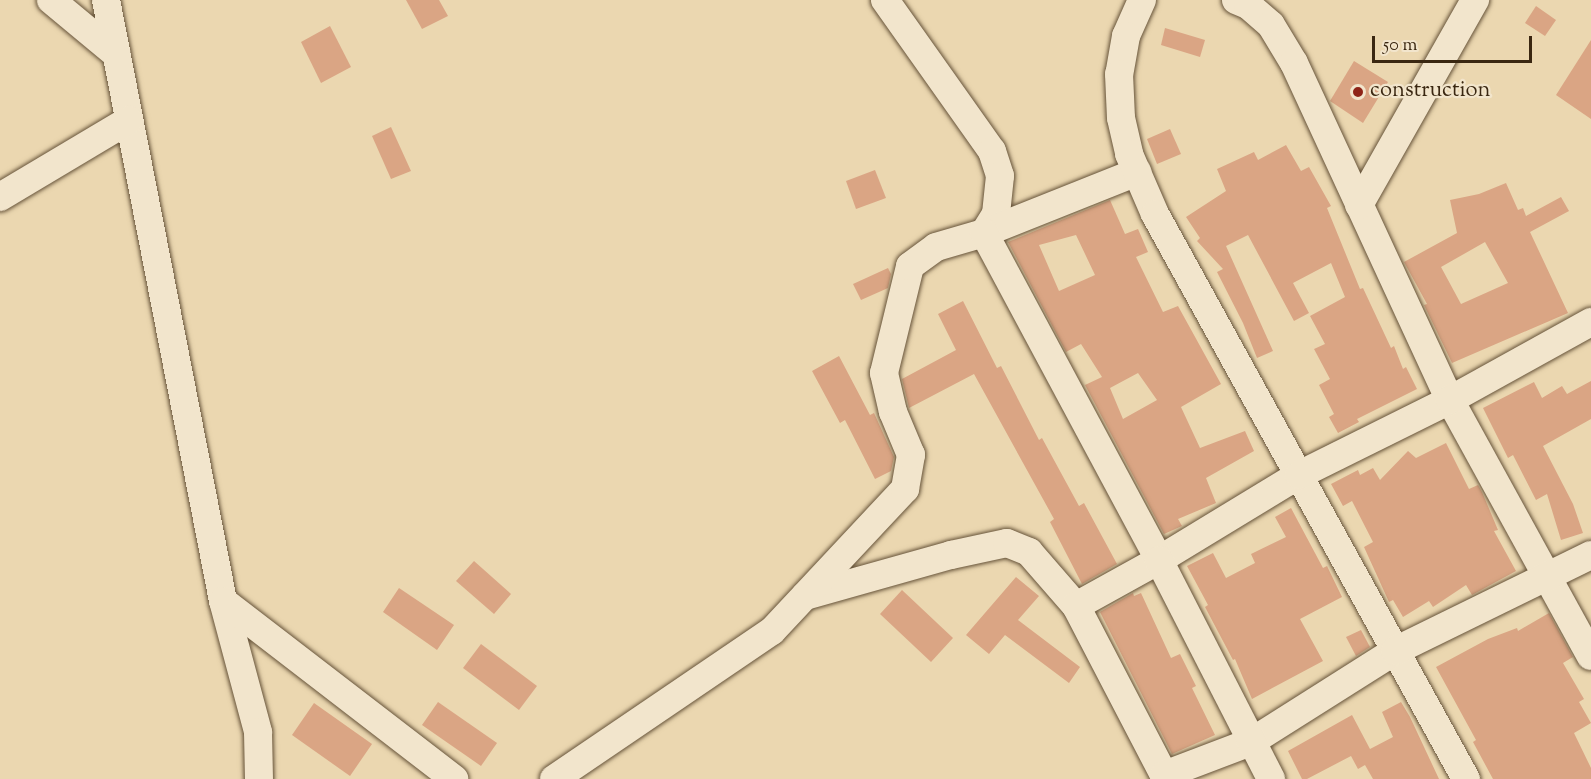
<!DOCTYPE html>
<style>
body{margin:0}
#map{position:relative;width:1591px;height:779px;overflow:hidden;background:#ebd7b0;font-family:"Sorts Mill Goudy",serif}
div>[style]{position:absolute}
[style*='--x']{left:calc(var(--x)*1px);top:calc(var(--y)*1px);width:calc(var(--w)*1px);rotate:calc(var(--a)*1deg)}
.building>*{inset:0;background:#daa584}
.roads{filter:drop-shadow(0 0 2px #665339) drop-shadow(0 0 2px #665339)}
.minor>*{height:28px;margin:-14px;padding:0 14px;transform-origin:14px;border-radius:14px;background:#f2e5cc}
.dots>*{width:16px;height:16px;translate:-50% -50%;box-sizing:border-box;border:3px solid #f2e5cc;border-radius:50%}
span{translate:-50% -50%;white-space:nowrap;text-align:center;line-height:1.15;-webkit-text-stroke:4.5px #f2e5cc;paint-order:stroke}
.poi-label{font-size:22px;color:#3a2711}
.left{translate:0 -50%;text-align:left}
.scale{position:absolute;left:1372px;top:36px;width:160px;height:27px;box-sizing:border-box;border:3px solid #3a2711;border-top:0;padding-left:8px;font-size:18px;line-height:21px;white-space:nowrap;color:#3a2711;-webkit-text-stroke:4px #f2e5cc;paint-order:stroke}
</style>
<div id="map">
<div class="building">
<i style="clip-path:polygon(406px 0,439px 0,448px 16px,422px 29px)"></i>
<i style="clip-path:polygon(1536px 6px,1556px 20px,1545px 36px,1525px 23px)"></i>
<i style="clip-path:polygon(330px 26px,351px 67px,321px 83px,301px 42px)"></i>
<i style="clip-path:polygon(1165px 28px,1205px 40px,1200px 57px,1161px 45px)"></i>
<i style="clip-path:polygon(1591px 40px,1591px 119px,1556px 95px)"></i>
<i style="clip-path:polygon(1354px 61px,1388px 82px,1363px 123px,1330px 101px)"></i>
<i style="clip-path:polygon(391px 127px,411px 171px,391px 179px,372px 136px)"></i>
<i style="clip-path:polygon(1170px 129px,1181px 154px,1157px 164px,1147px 139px)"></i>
<i style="clip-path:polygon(1286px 145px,1301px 171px,1309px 167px,1331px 206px,1327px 208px,1360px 289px,1363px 288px,1391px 348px,1394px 346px,1403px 369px,1406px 367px,1417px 389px,1357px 419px,1359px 422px,1338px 433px,1329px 417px,1334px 414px,1319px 385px,1330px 379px,1314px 349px,1325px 344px,1310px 316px,1345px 297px,1331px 263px,1293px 283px,1309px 313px,1294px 321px,1248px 235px,1226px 246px,1273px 351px,1257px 358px,1243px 323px,1217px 272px,1223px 269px,1197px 241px,1200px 238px,1186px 217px,1226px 191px,1217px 169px,1254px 152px,1258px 160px)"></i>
<i style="clip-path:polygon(875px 170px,886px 198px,856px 209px,846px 181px)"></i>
<i style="clip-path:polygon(evenodd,1506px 183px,1518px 210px,1523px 208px,1526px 216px,1561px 197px,1569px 211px,1530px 232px,1568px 313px,1452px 363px,1424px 305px,1427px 304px,1404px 262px,1457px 233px,1450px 200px,1479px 194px,1506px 183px,1485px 242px,1508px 283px,1461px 304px,1441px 267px,1485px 242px)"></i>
<i style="clip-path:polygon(evenodd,1110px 200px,1125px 234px,1138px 229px,1148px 252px,1136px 257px,1163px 312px,1178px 306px,1221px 384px,1181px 407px,1200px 448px,1245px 431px,1254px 451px,1206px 478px,1216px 503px,1178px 519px,1182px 526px,1164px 534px,1085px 385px,1102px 377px,1081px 344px,1066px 352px,1008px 242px,1110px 200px,1076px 235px,1095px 275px,1059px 291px,1039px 245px,1076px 235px,1110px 200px,1138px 373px,1157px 400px,1123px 419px,1110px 388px,1138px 373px)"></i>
<i style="clip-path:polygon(888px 268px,891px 274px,888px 288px,861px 300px,853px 284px)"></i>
<i style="clip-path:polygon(963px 301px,997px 368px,1001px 366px,1039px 440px,1042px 438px,1079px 506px,1084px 503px,1117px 564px,1082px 584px,1050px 522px,1054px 519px,974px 374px,909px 408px,902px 379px,956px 350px,938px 314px)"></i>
<i style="clip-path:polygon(839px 356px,870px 415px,874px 413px,894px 457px,891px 471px,875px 479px,845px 420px,840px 423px,812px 371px)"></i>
<i style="clip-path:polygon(1591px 381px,1591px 419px,1543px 446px,1573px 504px,1583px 533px,1561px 540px,1547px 494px,1536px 500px,1513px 455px,1508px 458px,1483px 408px,1534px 382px,1542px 398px,1562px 386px,1567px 394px)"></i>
<i style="clip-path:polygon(1446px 443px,1469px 489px,1478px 485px,1482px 492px,1498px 530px,1494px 531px,1516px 571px,1472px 595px,1466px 585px,1433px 607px,1429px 601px,1403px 617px,1393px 600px,1389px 602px,1364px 547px,1373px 542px,1352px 501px,1343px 506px,1331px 484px,1358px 470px,1360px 475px,1373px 468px,1380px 480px,1408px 451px,1416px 458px)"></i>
<i style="clip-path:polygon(1291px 508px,1323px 568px,1327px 566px,1342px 597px,1300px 619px,1323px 661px,1252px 699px,1235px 659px,1233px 660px,1205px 607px,1208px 605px,1187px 566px,1213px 553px,1226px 578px,1255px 563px,1251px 554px,1286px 537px,1275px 517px)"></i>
<i style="clip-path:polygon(474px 561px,511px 594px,494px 614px,456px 581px)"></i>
<i style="clip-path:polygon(1016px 577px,1039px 596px,1018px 620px,1080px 667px,1069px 683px,1005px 635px,989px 654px,966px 635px)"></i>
<i style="clip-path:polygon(399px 588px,454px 625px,437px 650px,383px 612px)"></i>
<i style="clip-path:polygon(902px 590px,953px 638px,931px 662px,880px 614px)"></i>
<i style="clip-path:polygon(1133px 593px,1134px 596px,1141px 593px,1171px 658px,1180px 654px,1196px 686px,1192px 688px,1215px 735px,1172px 754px,1100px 612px)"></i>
<i style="clip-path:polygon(1549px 613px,1573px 657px,1563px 663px,1584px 699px,1579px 702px,1591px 723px,1574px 733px,1591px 768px,1591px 779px,1493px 779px,1473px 742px,1476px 740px,1436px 667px,1488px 639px,1517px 628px,1518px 631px)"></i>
<i style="clip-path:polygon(1361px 630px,1370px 647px,1356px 656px,1346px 637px)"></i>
<i style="clip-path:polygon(481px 644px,537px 686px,519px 710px,463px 668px)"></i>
<i style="clip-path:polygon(438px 702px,497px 743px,481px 766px,422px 725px)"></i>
<i style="clip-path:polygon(1401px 702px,1410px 717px,1439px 779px,1373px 779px,1365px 765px,1358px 769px,1351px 756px,1307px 779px,1302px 779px,1288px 751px,1352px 715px,1370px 749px,1393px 737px,1382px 712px)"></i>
<i style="clip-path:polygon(314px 703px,372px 744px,350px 776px,292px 735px)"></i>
</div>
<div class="roads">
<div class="minor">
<i style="--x:51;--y:0;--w:85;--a:39.7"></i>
<i style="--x:106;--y:0;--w:612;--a:78.98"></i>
<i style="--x:223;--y:601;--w:136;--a:75"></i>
<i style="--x:258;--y:732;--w:47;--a:88.8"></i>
<i style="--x:885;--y:0;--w:185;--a:54.7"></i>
<i style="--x:992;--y:151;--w:26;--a:72"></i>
<i style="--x:1000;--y:176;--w:38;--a:96"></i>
<i style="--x:996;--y:214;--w:22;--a:122"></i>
<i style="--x:984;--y:233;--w:165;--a:-21.7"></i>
<i style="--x:1142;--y:0;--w:39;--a:114"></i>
<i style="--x:1126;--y:36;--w:39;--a:100"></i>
<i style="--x:1119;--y:74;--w:44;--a:87.4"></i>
<i style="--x:1121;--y:118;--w:37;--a:77"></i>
<i style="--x:1129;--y:154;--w:65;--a:66.6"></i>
<i style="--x:1155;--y:214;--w:645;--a:61.17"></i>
<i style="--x:1236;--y:0;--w:13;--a:23"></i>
<i style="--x:1248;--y:5;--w:30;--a:41"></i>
<i style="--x:1271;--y:25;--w:44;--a:58.8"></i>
<i style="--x:1294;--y:63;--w:371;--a:65.2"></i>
<i style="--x:1450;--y:400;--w:292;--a:61.2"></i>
<i style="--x:0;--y:197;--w:150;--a:-30.8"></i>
<i style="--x:1359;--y:205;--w:236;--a:-60.5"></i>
<i style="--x:805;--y:596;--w:152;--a:-15.7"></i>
<i style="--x:951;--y:555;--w:57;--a:-12.1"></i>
<i style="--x:1007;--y:543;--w:24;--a:22"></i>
<i style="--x:1029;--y:552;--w:72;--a:49"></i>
<i style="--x:1076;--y:606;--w:195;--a:62.5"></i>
<i style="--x:223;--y:601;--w:292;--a:37.6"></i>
<i style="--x:1076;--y:606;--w:95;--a:-29"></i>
<i style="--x:1159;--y:560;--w:164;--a:-31.3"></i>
<i style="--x:1299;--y:475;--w:169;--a:-26.4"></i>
<i style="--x:1450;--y:400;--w:161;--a:-29"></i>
<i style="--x:1164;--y:775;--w:93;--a:-20.8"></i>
<i style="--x:1251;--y:742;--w:170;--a:-32.3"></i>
<i style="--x:1395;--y:651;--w:218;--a:-26.1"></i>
<i style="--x:554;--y:779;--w:263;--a:-34.2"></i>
<i style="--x:772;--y:631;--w:195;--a:-46.9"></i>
<i style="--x:905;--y:489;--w:35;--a:-80"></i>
<i style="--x:911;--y:455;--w:47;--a:-112.7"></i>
<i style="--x:893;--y:412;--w:40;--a:-103"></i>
<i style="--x:884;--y:373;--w:110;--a:-76.3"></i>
<i style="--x:910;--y:266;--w:32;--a:-36"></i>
<i style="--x:936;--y:247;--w:50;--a:-16.3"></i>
<i style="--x:984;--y:233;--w:371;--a:61.8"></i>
<i style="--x:1159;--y:560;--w:246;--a:62.9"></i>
</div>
</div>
<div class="dots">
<i style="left:1358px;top:92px;background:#8f2418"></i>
</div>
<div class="poi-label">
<span class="left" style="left:1370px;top:92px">construction</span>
</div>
<div class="scale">50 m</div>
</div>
